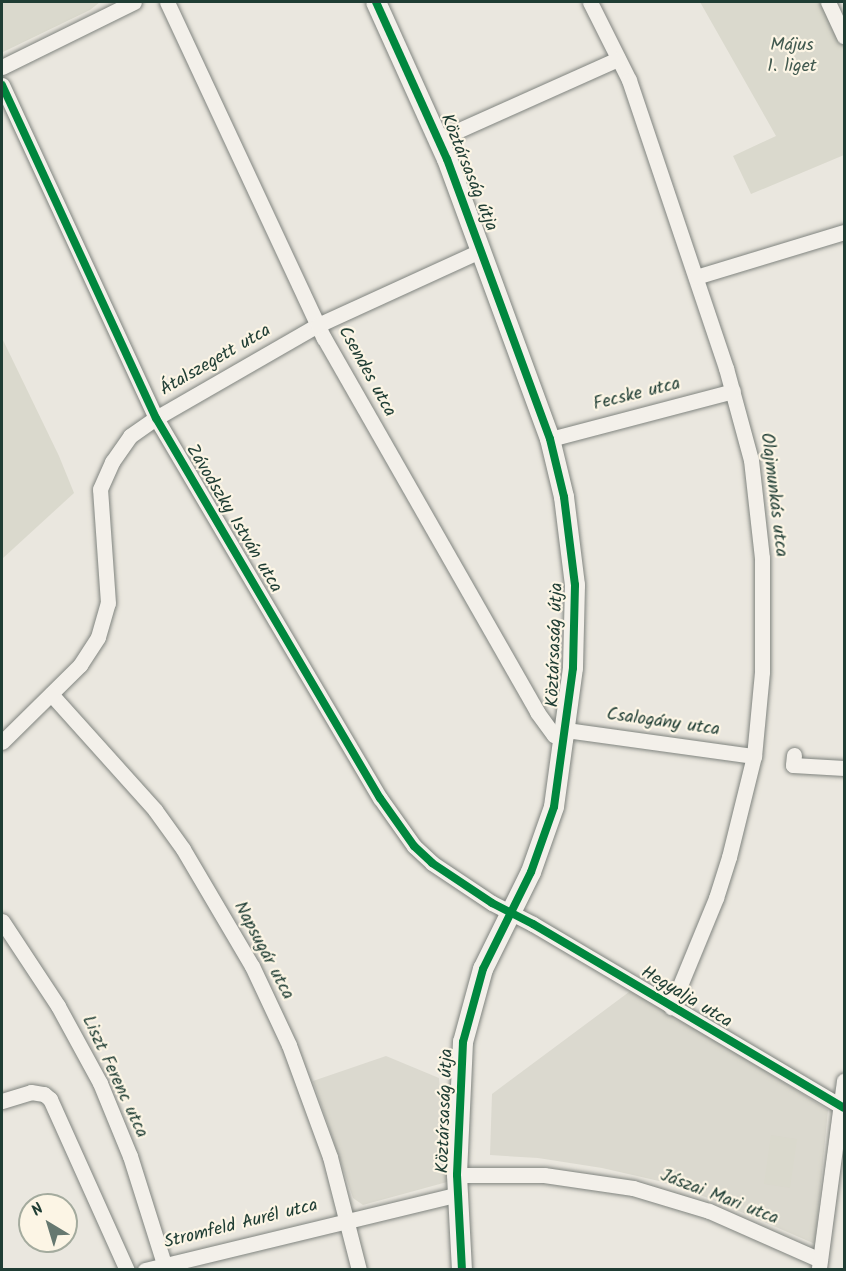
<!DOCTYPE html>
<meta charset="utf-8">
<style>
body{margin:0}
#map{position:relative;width:846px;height:1271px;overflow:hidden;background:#eae7df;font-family:Kalam,sans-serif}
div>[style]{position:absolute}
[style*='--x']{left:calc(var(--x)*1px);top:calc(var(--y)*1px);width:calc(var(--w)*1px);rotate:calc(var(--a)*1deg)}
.built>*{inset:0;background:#dbd9cf}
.green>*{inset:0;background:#dad9cd}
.roads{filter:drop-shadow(0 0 2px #80847f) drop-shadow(0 0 2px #80847f)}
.minor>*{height:15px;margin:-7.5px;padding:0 7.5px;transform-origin:7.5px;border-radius:7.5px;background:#f3f0ea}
.tertiary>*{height:20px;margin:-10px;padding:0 10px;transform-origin:10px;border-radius:10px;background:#f3f0ea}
.cycleway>*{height:8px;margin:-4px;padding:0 4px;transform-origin:4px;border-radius:4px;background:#00873e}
span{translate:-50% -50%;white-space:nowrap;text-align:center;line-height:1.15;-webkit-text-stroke:4.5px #fcf5e5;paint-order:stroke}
.park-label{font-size:18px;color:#425a50}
.street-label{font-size:18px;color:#1f3d34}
.frame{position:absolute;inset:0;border:3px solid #1f3d34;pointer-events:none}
.north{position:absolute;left:18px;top:1193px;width:60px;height:60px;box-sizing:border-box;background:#fcf5e5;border:2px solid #a4ab9e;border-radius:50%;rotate:322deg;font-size:16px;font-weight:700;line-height:24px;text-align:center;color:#1f3d34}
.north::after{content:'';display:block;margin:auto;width:21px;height:27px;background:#667870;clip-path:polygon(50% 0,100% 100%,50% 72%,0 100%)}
</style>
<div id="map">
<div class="built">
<i style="clip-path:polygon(633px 989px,828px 1110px,815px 1244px,711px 1199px,659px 1181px,602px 1168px,538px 1158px,490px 1155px,492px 1094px)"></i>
<i style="clip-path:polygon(386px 1056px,439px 1078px,447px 1182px,363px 1205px,353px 1198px,313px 1081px)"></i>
</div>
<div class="green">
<i style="clip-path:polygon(2px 2px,100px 2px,90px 10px,3px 52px)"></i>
<i style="clip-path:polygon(700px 2px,824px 2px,844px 46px,844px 155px,751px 194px,733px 156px,776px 136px)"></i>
<i style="clip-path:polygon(2px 338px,59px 456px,74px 493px,2px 559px)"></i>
<i style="clip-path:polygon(771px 1135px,797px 1139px,790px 1188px,764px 1184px)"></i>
</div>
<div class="roads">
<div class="minor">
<i style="--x:167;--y:2;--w:371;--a:65"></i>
<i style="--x:324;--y:338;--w:430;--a:60.3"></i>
<i style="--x:537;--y:712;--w:29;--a:54"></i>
<i style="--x:554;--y:735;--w:12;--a:20"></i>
<i style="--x:590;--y:2;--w:87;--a:63.4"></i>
<i style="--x:629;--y:80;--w:304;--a:71.4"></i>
<i style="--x:726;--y:368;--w:95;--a:74.8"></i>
<i style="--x:751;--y:460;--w:99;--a:83.6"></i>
<i style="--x:762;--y:558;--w:114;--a:90"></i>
<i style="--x:762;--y:672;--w:84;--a:95.4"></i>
<i style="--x:754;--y:756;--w:104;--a:103.9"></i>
<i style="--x:729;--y:857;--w:43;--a:107.6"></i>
<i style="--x:716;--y:898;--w:118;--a:112.4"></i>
<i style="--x:828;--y:2;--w:38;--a:65"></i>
<i style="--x:2;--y:67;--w:147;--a:-26.2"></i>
<i style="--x:2;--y:85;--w:367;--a:65.2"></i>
<i style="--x:156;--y:418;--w:441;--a:59.5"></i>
<i style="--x:380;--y:798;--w:59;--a:54.7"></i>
<i style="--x:414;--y:846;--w:25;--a:43"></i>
<i style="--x:432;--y:863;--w:72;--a:33.7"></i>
<i style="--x:492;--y:903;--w:46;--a:27.1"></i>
<i style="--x:533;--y:924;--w:361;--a:30.6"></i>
<i style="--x:439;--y:139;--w:196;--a:-24.1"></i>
<i style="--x:696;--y:277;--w:155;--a:-16.9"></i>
<i style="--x:550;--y:439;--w:189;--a:-14.7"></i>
<i style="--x:51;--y:694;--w:156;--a:48.1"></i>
<i style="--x:155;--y:810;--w:48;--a:54.3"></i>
<i style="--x:183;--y:849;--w:136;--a:59.5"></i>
<i style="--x:252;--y:966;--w:87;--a:64.9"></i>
<i style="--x:289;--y:1045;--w:119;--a:69.9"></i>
<i style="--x:330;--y:1157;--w:117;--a:75.6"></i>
<i style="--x:566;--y:730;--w:190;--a:7.9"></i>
<i style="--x:2;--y:742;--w:110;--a:-44.6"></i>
<i style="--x:80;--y:665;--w:33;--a:-57"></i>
<i style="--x:98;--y:637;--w:35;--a:-74"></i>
<i style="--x:108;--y:603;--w:114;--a:-94"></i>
<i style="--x:100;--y:489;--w:30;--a:-66"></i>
<i style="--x:112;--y:462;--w:32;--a:-55"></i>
<i style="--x:130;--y:436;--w:32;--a:-35"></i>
<i style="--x:156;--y:418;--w:187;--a:-29.9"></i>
<i style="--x:318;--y:325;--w:180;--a:-24.6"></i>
<i style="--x:794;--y:755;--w:10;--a:96"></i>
<i style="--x:793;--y:765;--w:51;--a:3.4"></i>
<i style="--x:2;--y:921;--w:102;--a:56.6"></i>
<i style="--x:58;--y:1006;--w:88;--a:61.4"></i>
<i style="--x:100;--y:1083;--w:79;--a:67.7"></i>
<i style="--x:130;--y:1156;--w:113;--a:72.5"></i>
<i style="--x:2;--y:1101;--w:30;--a:-17"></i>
<i style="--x:31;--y:1092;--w:13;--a:9"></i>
<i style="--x:44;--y:1094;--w:8;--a:40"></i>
<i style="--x:50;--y:1099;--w:188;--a:65.8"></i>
<i style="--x:457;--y:1175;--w:87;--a:0"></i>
<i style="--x:544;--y:1175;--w:90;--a:8.3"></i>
<i style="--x:633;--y:1188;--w:79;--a:16.8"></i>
<i style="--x:709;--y:1211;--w:121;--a:23.8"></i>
<i style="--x:819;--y:1268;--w:189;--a:-82.4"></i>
<i style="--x:145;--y:1270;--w:322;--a:-13.6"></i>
</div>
<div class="tertiary">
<i style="--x:376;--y:2;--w:172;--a:65.7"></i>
<i style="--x:447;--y:159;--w:298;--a:69.8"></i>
<i style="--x:550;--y:439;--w:60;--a:76.4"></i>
<i style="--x:564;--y:497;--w:89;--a:82.9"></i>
<i style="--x:575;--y:585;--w:83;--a:91.4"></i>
<i style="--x:573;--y:668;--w:140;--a:97.8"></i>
<i style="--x:554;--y:807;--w:69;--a:109.5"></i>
<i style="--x:531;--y:872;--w:108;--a:116.3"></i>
<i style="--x:483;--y:969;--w:76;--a:105.3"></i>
<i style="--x:463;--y:1042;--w:133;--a:92.6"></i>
<i style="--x:457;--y:1175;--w:95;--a:87"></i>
</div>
</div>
<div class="cycleway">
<i style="--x:376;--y:2;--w:172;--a:65.7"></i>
<i style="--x:447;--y:159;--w:298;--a:69.8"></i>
<i style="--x:550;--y:439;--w:60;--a:76.4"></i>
<i style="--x:564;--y:497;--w:89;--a:82.9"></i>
<i style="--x:575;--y:585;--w:83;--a:91.4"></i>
<i style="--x:573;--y:668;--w:140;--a:97.8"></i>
<i style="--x:554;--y:807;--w:69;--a:109.5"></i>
<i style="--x:531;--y:872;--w:108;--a:116.3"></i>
<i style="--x:483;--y:969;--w:76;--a:105.3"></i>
<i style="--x:463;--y:1042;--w:133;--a:92.6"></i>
<i style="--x:457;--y:1175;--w:95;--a:87"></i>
<i style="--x:2;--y:85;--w:367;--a:65.2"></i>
<i style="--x:156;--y:418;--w:441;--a:59.5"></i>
<i style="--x:380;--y:798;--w:59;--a:54.7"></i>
<i style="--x:414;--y:846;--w:25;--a:43"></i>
<i style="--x:432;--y:863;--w:72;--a:33.7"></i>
<i style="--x:492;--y:903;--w:46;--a:27.1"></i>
<i style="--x:533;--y:924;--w:361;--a:30.6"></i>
</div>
<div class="park-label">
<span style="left:792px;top:57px">Május<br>1. liget</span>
</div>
<div class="street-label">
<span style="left:468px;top:173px;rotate:68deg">Köztársaság útja</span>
<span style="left:216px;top:361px;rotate:-30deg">Átalszegett utca</span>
<span style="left:366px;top:372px;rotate:61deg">Csendes utca</span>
<span style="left:637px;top:395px;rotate:-14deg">Fecske utca</span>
<span style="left:773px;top:495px;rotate:83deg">Olajmunkás utca</span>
<span style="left:233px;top:519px;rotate:59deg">Závodszky István utca</span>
<span style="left:556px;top:645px;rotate:-88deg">Köztársaság útja</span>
<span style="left:663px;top:723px;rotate:8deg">Csalogány utca</span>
<span style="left:263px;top:951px;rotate:62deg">Napsugár utca</span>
<span style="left:686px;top:998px;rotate:31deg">Hegyalja utca</span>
<span style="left:114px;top:1077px;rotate:65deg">Liszt Ferenc utca</span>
<span style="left:446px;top:1111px;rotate:-88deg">Köztársaság útja</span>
<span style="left:719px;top:1198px;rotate:21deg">Jászai Mari utca</span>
<span style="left:241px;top:1225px;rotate:-14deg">Stromfeld Aurél utca</span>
</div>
<div class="frame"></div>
<div class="north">N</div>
</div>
